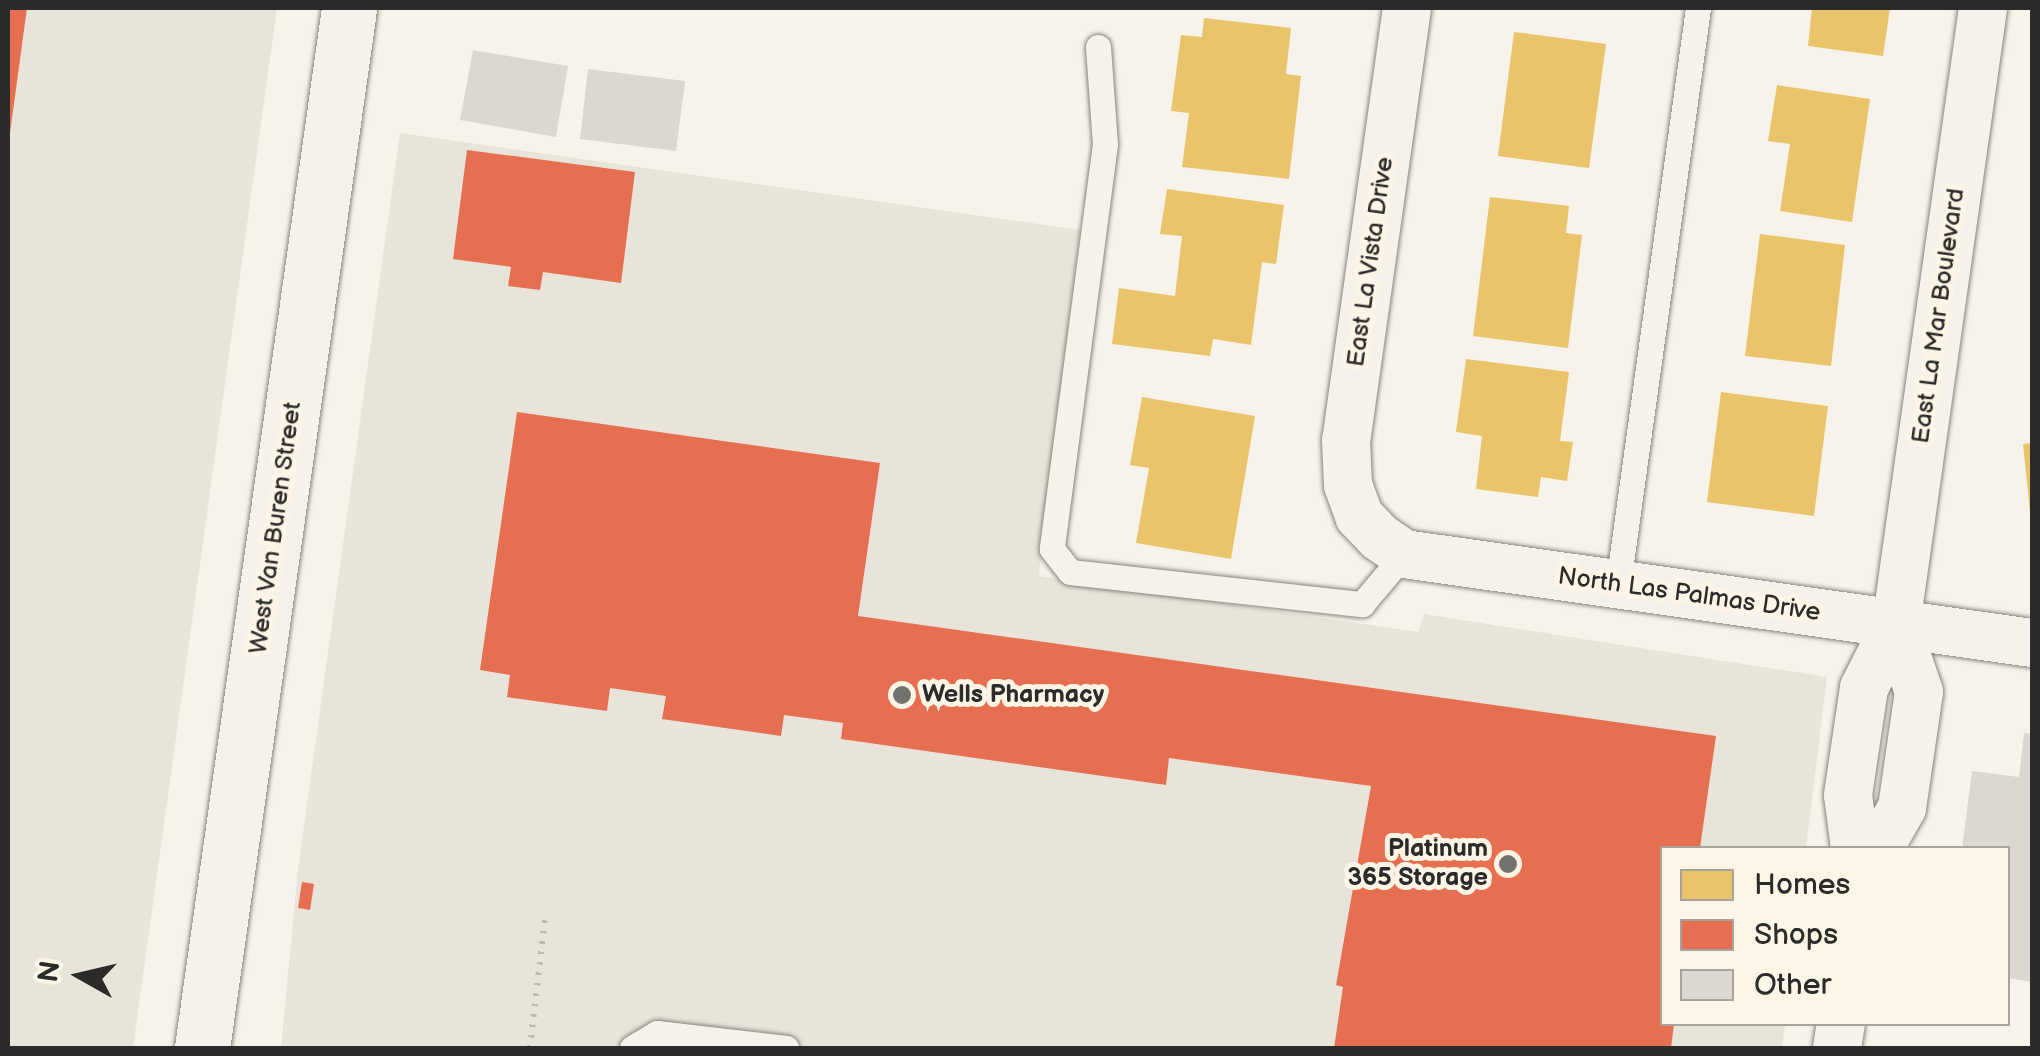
<!DOCTYPE html>
<style>
body{margin:0}
#map{position:relative;width:2040px;height:1056px;overflow:hidden;background:#f7f3ea;font-family:"Balsamiq Sans",sans-serif}
div>[style]{position:absolute}
[style*='--x']{left:calc(var(--x)*1px);top:calc(var(--y)*1px);width:calc(var(--w)*1px);rotate:calc(var(--a)*1deg)}
.built>*{inset:0;background:#e9e4d9}
.homes>*{inset:0;background:#e9c46a}
.shops>*{inset:0;background:#e76f51}
.building>*{inset:0;background:#dad8d1}
.path>*{height:6px;margin-top:-3px;transform-origin:0;background:repeating-linear-gradient(90deg,#bbb8b4 0 2.5px,transparent 0 10.5px)}
.roads{filter:drop-shadow(0 0 2px #878581) drop-shadow(0 0 2px #878581)}
.service>*{height:25px;margin:-12.5px;padding:0 12.5px;transform-origin:12.5px;border-radius:12.5px;background:#f5f2ec}
.minor>*{height:48px;margin:-24px;padding:0 24px;transform-origin:24px;border-radius:24px;background:#f5f2ec}
.primary>*{height:55px;margin:-27.5px;padding:0 27.5px;transform-origin:27.5px;border-radius:27.5px;background:#f5f2ec}
.dots>*{width:28px;height:28px;translate:-50% -50%;box-sizing:border-box;border:5px solid #fcf5e5;border-radius:50%}
span{translate:-50% -50%;white-space:nowrap;text-align:center;line-height:1.15;-webkit-text-stroke:10px #fcf5e5;paint-order:stroke}
.street-label{font-size:25px;color:#2b2b2b}
.poi-label{font-size:25px;color:#2b2b2b;font-weight:700}
.left{translate:0 -50%;text-align:left}
.right{translate:-100% -50%;text-align:right}
.frame{position:absolute;inset:0;border:10px solid #2b2b2b;pointer-events:none}
.legend{position:absolute;left:1660px;top:846px;width:350px;height:180px;box-sizing:border-box;background:#fcf5e5;border:2px solid #a8a49b;margin:0;padding:12px 18px;list-style:none;font-size:30px;color:#2b2b2b}
.legend li{display:flex;align-items:center;gap:20px;height:50px}
.legend b{width:50px;border:2px solid #a8a49b}
.north{position:absolute;left:30px;top:926px;width:100px;height:100px;-webkit-text-stroke:8px #fcf5e5;paint-order:stroke;rotate:278deg;font-size:28px;font-weight:700;line-height:40px;text-align:center;color:#2b2b2b}
.north::after{content:'';display:block;margin:auto;width:35px;height:45px;background:#2b2b2b;clip-path:polygon(50% 0,100% 100%,50% 72%,0 100%)}
</style>
<div id="map">
<div class="built">
<i style="clip-path:polygon(8px 8px,277px 8px,133px 1048px,8px 1048px)"></i>
<i style="clip-path:polygon(400px 133px,1080px 230px,1039px 576px,1418px 632px,1424px 614px,1827px 677px,1806px 848px,1662px 848px,1662px 1024px,1785px 1024px,1782px 1048px,281px 1048px,298px 869px)"></i>
</div>
<div class="homes">
<i style="clip-path:polygon(1812px 8px,1890px 8px,1883px 56px,1808px 46px)"></i>
<i style="clip-path:polygon(1204px 18px,1291px 28px,1286px 74px,1301px 76px,1289px 179px,1182px 167px,1189px 113px,1171px 111px,1181px 35px,1202px 37px)"></i>
<i style="clip-path:polygon(1514px 32px,1606px 44px,1589px 168px,1498px 156px)"></i>
<i style="clip-path:polygon(1777px 85px,1870px 99px,1852px 222px,1780px 211px,1790px 144px,1768px 141px)"></i>
<i style="clip-path:polygon(1167px 189px,1284px 205px,1276px 264px,1262px 262px,1251px 345px,1213px 339px,1210px 356px,1112px 344px,1119px 288px,1175px 296px,1182px 236px,1160px 234px)"></i>
<i style="clip-path:polygon(1490px 197px,1569px 206px,1566px 233px,1582px 235px,1568px 348px,1473px 336px)"></i>
<i style="clip-path:polygon(1760px 234px,1845px 245px,1831px 366px,1745px 356px)"></i>
<i style="clip-path:polygon(1466px 359px,1569px 372px,1560px 441px,1573px 442px,1567px 481px,1541px 477px,1538px 497px,1476px 489px,1482px 436px,1456px 432px)"></i>
<i style="clip-path:polygon(1721px 392px,1828px 406px,1814px 516px,1707px 502px)"></i>
<i style="clip-path:polygon(1142px 397px,1255px 416px,1231px 559px,1136px 543px,1149px 468px,1130px 465px)"></i>
<i style="clip-path:polygon(2032px 443px,2032px 512px,2030px 512px,2023px 444px)"></i>
</div>
<div class="shops">
<i style="clip-path:polygon(8px 8px,27px 8px,10px 133px,8px 133px)"></i>
<i style="clip-path:polygon(467px 150px,635px 172px,621px 283px,543px 272px,540px 290px,508px 286px,511px 267px,453px 259px)"></i>
<i style="clip-path:polygon(517px 412px,880px 463px,858px 616px,1716px 736px,1700px 848px,1662px 848px,1662px 1024px,1674px 1024px,1671px 1048px,1334px 1048px,1343px 987px,1336px 985px,1371px 786px,1169px 758px,1166px 785px,841px 739px,843px 723px,784px 715px,781px 736px,662px 719px,666px 696px,610px 688px,607px 711px,507px 697px,510px 675px,480px 670px)"></i>
<i style="clip-path:polygon(302px 882px,314px 884px,310px 910px,298px 908px)"></i>
</div>
<div class="building">
<i style="clip-path:polygon(473px 50px,568px 66px,556px 137px,460px 120px)"></i>
<i style="clip-path:polygon(588px 69px,685px 81px,676px 151px,580px 139px)"></i>
<i style="clip-path:polygon(2024px 733px,2032px 734px,2032px 982px,2008px 978px,2008px 848px,1962px 848px,1972px 771px,2019px 777px)"></i>
</div>
<div class="path">
<i style="--x:530;--y:1048;--w:130;--a:-83.4"></i>
</div>
<div class="roads">
<div class="service">
<i style="--x:1098;--y:47;--w:97;--a:85.9"></i>
<i style="--x:1105;--y:144;--w:408;--a:97.5"></i>
<i style="--x:1052;--y:549;--w:29;--a:52"></i>
<i style="--x:1070;--y:572;--w:294;--a:6.3"></i>
<i style="--x:1362;--y:604;--w:65;--a:-50"></i>
<i style="--x:1618;--y:584;--w:582;--a:-82.09"></i>
<i style="--x:632;--y:1048;--w:29;--a:-31"></i>
<i style="--x:657;--y:1033;--w:130;--a:6.6"></i>
</div>
<div class="minor">
<i style="--x:1407;--y:8;--w:436;--a:98"></i>
<i style="--x:1346;--y:440;--w:45;--a:87.5"></i>
<i style="--x:1348;--y:485;--w:33;--a:70"></i>
<i style="--x:1359;--y:516;--w:29;--a:46"></i>
<i style="--x:1379;--y:537;--w:30;--a:34"></i>
<i style="--x:1404;--y:554;--w:634;--a:8.07"></i>
<i style="--x:1855;--y:848;--w:53;--a:-97.5"></i>
<i style="--x:1848;--y:795;--w:108;--a:-81.5"></i>
<i style="--x:1864;--y:688;--w:71;--a:-63.1"></i>
<i style="--x:1896;--y:625;--w:623;--a:-81.97"></i>
<i style="--x:1879;--y:848;--w:46;--a:-60.1"></i>
<i style="--x:1902;--y:808;--w:117;--a:-81.7"></i>
<i style="--x:1919;--y:692;--w:71;--a:-108.9"></i>
<i style="--x:1837;--y:1048;--w:24;--a:-81"></i>
</div>
<div class="primary">
<i style="--x:202;--y:1048;--w:1050;--a:-81.95"></i>
</div>
</div>
<div class="dots">
<i style="left:902px;top:695px;background:#72716e"></i>
<i style="left:1508px;top:864px;background:#72716e"></i>
</div>
<div class="street-label">
<span style="left:1371px;top:262px;rotate:-82deg">East La Vista Drive</span>
<span style="left:1939px;top:316px;rotate:-82deg">East La Mar Boulevard</span>
<span style="left:276px;top:528px;rotate:-82deg">West Van Buren Street</span>
<span style="left:1689px;top:595px;rotate:8deg">North Las Palmas Drive</span>
</div>
<div class="poi-label">
<span class="left" style="left:922px;top:695px">Wells Pharmacy</span>
<span class="right" style="left:1488px;top:864px">Platinum<br>365 Storage</span>
</div>
<div class="frame"></div>
<ul class="legend">
<li><b style="height:28px;background:#e9c46a"></b>Homes</li>
<li><b style="height:28px;background:#e76f51"></b>Shops</li>
<li><b style="height:28px;background:#dad8d1"></b>Other</li>
</ul>
<div class="north">N</div>
</div>
